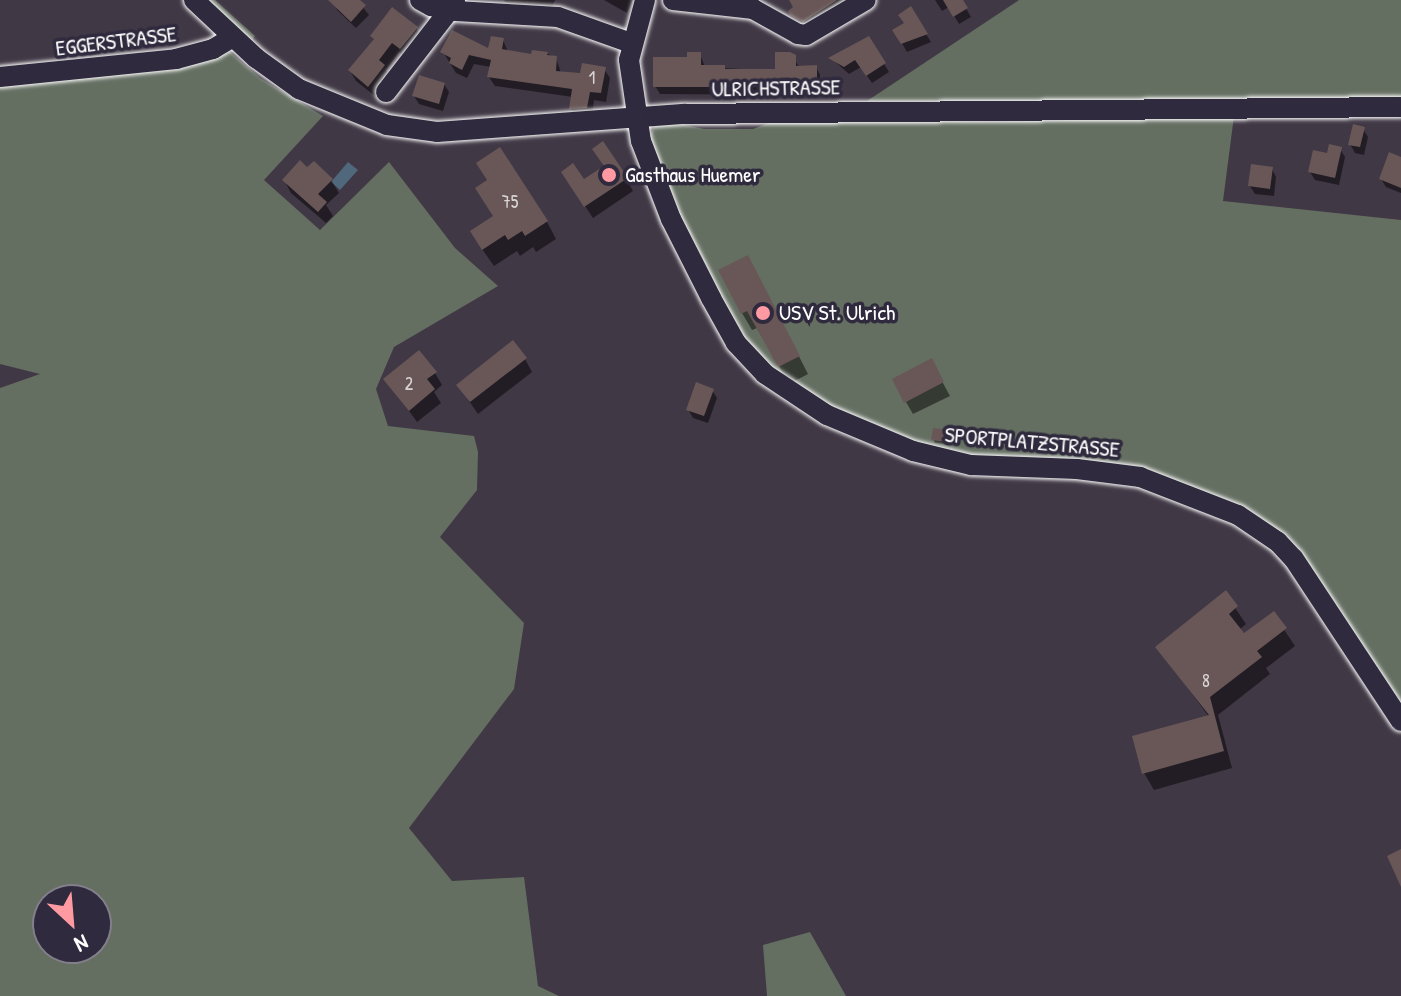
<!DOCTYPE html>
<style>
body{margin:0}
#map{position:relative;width:1401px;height:996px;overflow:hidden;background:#403845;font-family:"Patrick Hand",sans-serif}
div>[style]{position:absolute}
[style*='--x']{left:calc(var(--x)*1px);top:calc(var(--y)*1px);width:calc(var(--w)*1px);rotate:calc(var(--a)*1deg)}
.green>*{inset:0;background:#646e61}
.water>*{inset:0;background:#50687b}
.shadow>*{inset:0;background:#0007}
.building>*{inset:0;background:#695757}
.roads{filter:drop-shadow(0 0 2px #fff) drop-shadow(0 0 2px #fff)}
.minor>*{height:20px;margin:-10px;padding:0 10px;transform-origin:10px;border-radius:10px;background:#2f2a3d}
.dots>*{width:22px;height:22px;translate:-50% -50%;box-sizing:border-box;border:4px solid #2f2a3d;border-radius:50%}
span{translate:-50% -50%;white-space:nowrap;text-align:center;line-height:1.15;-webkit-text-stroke:7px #2f2a3d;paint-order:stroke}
.number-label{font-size:18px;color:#dad5d5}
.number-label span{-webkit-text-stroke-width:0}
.street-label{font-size:22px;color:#fff}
.poi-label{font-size:22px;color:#fff}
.left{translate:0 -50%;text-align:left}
.north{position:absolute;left:32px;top:884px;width:80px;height:80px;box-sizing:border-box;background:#2f2a3d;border:2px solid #827f8b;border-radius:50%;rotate:154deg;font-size:22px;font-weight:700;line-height:32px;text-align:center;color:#fff}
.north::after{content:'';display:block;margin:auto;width:28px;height:36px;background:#ff9aa2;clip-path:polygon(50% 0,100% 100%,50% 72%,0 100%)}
</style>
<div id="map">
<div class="green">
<i style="clip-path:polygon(205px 0,215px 0,255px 36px,250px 43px)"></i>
<i style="clip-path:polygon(1019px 0,1401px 0,1401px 101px,867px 101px)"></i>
<i style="clip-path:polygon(evenodd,230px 52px,260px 78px,323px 116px,264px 180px,320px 230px,389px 162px,455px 248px,498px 286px,394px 347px,376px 389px,388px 426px,474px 436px,478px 452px,477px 490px,440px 537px,524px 623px,514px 689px,409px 828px,452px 881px,524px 877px,538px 986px,559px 996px,0 996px,0 388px,40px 374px,0 364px,0 84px,230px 52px,48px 900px,96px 900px,96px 948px,48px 948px,48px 900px)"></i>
<i style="clip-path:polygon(1234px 116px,1223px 201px,1401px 220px,1401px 708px,1314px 575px,1210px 497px,962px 458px,828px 411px,762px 363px,724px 307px,669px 205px,648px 140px,654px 127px,671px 122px,704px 129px,753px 129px,779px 119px,992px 122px)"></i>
<i style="clip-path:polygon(810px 932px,846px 996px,767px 996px,763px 945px)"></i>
</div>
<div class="water">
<i style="clip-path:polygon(348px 162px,358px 170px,340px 190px,331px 182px)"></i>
</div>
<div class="shadow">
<i style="clip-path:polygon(336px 0,357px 0,369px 15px,356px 28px,338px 11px,333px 3px)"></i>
<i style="clip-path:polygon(504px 0,555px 0,549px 15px,511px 12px)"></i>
<i style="clip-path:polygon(604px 0,633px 0,627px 13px)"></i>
<i style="clip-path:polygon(795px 0,848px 0,807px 27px,790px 12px,795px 9px)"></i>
<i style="clip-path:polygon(935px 0,961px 0,971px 17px,959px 24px,949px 7px,942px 11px)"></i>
<i style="clip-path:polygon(910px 9px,931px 42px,907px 52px,895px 31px,906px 24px)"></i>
<i style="clip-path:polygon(416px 28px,422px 39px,407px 59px,399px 52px,386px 70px,390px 77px,375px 96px,356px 81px,350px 71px,375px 40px)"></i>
<i style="clip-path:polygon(868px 38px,889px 72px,872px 83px,861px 67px,849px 74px,831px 58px)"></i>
<i style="clip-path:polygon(503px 40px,508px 52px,533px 57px,546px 53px,556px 58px,561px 73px,582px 75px,604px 69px,610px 78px,606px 102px,594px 100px,592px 117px,576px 118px,571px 109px,573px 97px,495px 86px,489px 77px,491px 67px,474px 64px,467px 78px,456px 73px,443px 52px,490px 51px)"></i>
<i style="clip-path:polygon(700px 54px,705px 67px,777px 71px,794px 57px,799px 68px,816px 67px,820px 75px,820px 95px,660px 94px,655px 86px)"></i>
<i style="clip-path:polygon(444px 84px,449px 92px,443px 111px,419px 104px,414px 96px)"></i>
<i style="clip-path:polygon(1363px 129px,1368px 137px,1364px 155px,1355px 153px,1350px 144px)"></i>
<i style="clip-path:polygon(1340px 149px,1345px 157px,1339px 185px,1315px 180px,1310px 172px)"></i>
<i style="clip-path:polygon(1401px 159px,1401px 193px,1386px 187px,1381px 179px)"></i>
<i style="clip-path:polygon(1272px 169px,1276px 177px,1274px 196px,1255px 194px,1250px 186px)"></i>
<i style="clip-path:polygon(308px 170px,331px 180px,339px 193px,326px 205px,333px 216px,326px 223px,291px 193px,284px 180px)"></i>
<i style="clip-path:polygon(626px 179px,633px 191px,593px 218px,571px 185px)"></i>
<i style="clip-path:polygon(489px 181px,547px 222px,556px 239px,536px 252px,533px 247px,520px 256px,517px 251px,494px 266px,482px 249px,495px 217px)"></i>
<i style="clip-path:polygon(757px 274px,808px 374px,789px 384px,757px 328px,752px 330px,742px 313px)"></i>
<i style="clip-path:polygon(525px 359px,532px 372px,478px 414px,458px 385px)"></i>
<i style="clip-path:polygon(435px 373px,442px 385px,434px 392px,441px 403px,417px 422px,386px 379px)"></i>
<i style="clip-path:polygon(938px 374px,950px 396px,913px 414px,906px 402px)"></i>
<i style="clip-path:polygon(712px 390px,717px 398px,708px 423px,693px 418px,688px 409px)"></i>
<i style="clip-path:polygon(948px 432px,949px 444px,935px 443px,933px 439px)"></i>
<i style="clip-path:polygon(1225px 593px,1246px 624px,1239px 630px,1244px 636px,1273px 613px,1295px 646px,1266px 668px,1270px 674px,1218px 715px,1232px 768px,1154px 790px,1144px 773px,1209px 717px,1158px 647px)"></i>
</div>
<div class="building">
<i style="clip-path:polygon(328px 0,360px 0,366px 5px,351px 22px)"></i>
<i style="clip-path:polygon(789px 0,837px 0,803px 22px,790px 15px,788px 11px,793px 7px)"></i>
<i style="clip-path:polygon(943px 0,963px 0,968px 8px,953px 17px)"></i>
<i style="clip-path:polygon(911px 6px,928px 34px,901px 44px,892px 30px,904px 23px,898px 15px)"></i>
<i style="clip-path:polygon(392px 7px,418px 27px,400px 49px,392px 43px,379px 60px,385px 65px,368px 87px,348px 70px,374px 39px,370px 36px)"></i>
<i style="clip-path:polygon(452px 30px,488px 48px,491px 36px,504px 38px,502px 49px,531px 54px,532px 50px,548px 52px,547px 55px,557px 56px,556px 71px,580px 73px,582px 63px,606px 67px,601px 93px,590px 92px,587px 108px,569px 109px,572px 89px,487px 77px,491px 60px,469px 55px,462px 70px,449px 63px,451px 58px,440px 52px)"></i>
<i style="clip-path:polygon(869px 36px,886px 63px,866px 76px,855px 60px,844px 67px,828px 58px)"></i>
<i style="clip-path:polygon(687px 52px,701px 52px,701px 65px,725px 65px,725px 69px,775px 69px,775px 52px,790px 52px,796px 55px,796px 66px,817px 65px,817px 87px,653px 87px,653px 57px,687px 57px)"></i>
<i style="clip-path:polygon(419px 75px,445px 83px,439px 104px,412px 96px)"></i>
<i style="clip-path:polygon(1353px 124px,1365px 127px,1360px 147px,1348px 145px)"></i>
<i style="clip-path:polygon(603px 141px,628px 178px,584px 207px,561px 172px,573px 163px,584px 179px,604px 166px,592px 149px)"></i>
<i style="clip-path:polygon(1329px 144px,1342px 147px,1335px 178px,1308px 172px,1313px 150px,1327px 153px)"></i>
<i style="clip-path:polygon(500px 147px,548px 221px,525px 236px,522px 231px,508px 240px,505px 235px,482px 250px,470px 231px,493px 216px,475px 188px,487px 180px,476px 163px)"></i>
<i style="clip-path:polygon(1389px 152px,1401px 157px,1401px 188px,1379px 179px)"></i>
<i style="clip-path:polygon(300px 160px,307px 167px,314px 161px,333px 179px,318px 194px,327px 202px,318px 212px,282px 180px)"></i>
<i style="clip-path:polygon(1251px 164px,1273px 167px,1270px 189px,1248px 186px)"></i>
<i style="clip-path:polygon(748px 255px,800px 356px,778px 367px,747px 311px,741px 314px,718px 270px)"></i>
<i style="clip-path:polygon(513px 340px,527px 358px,470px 402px,456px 385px)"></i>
<i style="clip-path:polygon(419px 350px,437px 372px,427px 379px,435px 389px,409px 411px,383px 379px)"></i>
<i style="clip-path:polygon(932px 358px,944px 382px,904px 403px,892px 379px)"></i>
<i style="clip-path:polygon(696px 382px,714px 389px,704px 416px,686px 410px)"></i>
<i style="clip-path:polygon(933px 428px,950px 430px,948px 442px,931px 440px)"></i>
<i style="clip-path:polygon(1226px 590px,1238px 606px,1229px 614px,1244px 633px,1274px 611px,1287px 628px,1257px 651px,1262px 657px,1210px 697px,1224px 751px,1142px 774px,1132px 736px,1209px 715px,1155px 647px)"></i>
<i style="clip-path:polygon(1401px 849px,1401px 887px,1387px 856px)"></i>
</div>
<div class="roads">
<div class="minor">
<i style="--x:194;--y:0;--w:85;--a:43.1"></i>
<i style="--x:256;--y:58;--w:53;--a:35.8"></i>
<i style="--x:299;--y:89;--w:95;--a:22.2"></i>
<i style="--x:387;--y:125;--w:50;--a:8"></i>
<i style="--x:437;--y:132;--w:249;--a:-4.2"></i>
<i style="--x:685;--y:114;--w:716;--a:-0.56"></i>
<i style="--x:420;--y:0;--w:13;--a:29"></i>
<i style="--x:431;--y:6;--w:25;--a:11"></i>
<i style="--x:456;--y:11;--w:102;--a:3.4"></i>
<i style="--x:558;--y:17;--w:77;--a:19.6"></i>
<i style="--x:645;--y:0;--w:62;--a:104.9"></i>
<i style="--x:629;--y:60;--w:82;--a:81.6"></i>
<i style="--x:641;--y:141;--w:84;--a:69"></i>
<i style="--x:671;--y:219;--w:89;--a:63.1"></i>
<i style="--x:711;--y:298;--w:51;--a:60.9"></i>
<i style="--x:736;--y:343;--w:42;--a:46.9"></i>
<i style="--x:765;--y:374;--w:74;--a:33.5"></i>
<i style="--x:827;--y:415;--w:93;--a:22.7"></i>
<i style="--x:913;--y:451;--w:60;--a:13.6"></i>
<i style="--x:971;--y:465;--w:106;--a:2.2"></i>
<i style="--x:1077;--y:469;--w:64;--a:7.2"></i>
<i style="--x:1140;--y:477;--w:105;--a:21.2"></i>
<i style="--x:1238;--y:515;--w:48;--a:34"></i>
<i style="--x:1278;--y:542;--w:23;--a:47"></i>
<i style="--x:1294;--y:559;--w:194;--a:56.6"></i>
<i style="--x:673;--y:0;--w:81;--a:6.4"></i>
<i style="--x:753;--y:9;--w:51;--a:29.1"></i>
<i style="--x:798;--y:34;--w:8;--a:7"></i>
<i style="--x:806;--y:35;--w:69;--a:-30.3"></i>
<i style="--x:0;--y:77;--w:177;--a:-5.8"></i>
<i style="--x:176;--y:59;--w:38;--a:-15"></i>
<i style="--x:213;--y:49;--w:23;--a:-31"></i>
<i style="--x:386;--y:92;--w:113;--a:-52.2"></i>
</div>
</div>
<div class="dots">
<i style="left:609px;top:175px;background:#ff9aa2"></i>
<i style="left:763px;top:313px;background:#ff9aa2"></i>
</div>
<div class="number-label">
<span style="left:592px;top:78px">1</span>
<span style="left:510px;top:202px">75</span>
<span style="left:409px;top:384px">2</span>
<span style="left:1206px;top:681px">8</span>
</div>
<div class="street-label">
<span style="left:116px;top:41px;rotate:-7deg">EGGERSTRASSE</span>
<span style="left:776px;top:88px;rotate:-1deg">ULRICHSTRASSE</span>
<span style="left:1032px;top:442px;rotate:5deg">SPORTPLATZSTRASSE</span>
</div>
<div class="poi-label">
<span class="left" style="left:625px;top:175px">Gasthaus Huemer</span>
<span class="left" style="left:779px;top:313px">USV St. Ulrich</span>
</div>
<div class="north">N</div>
</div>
